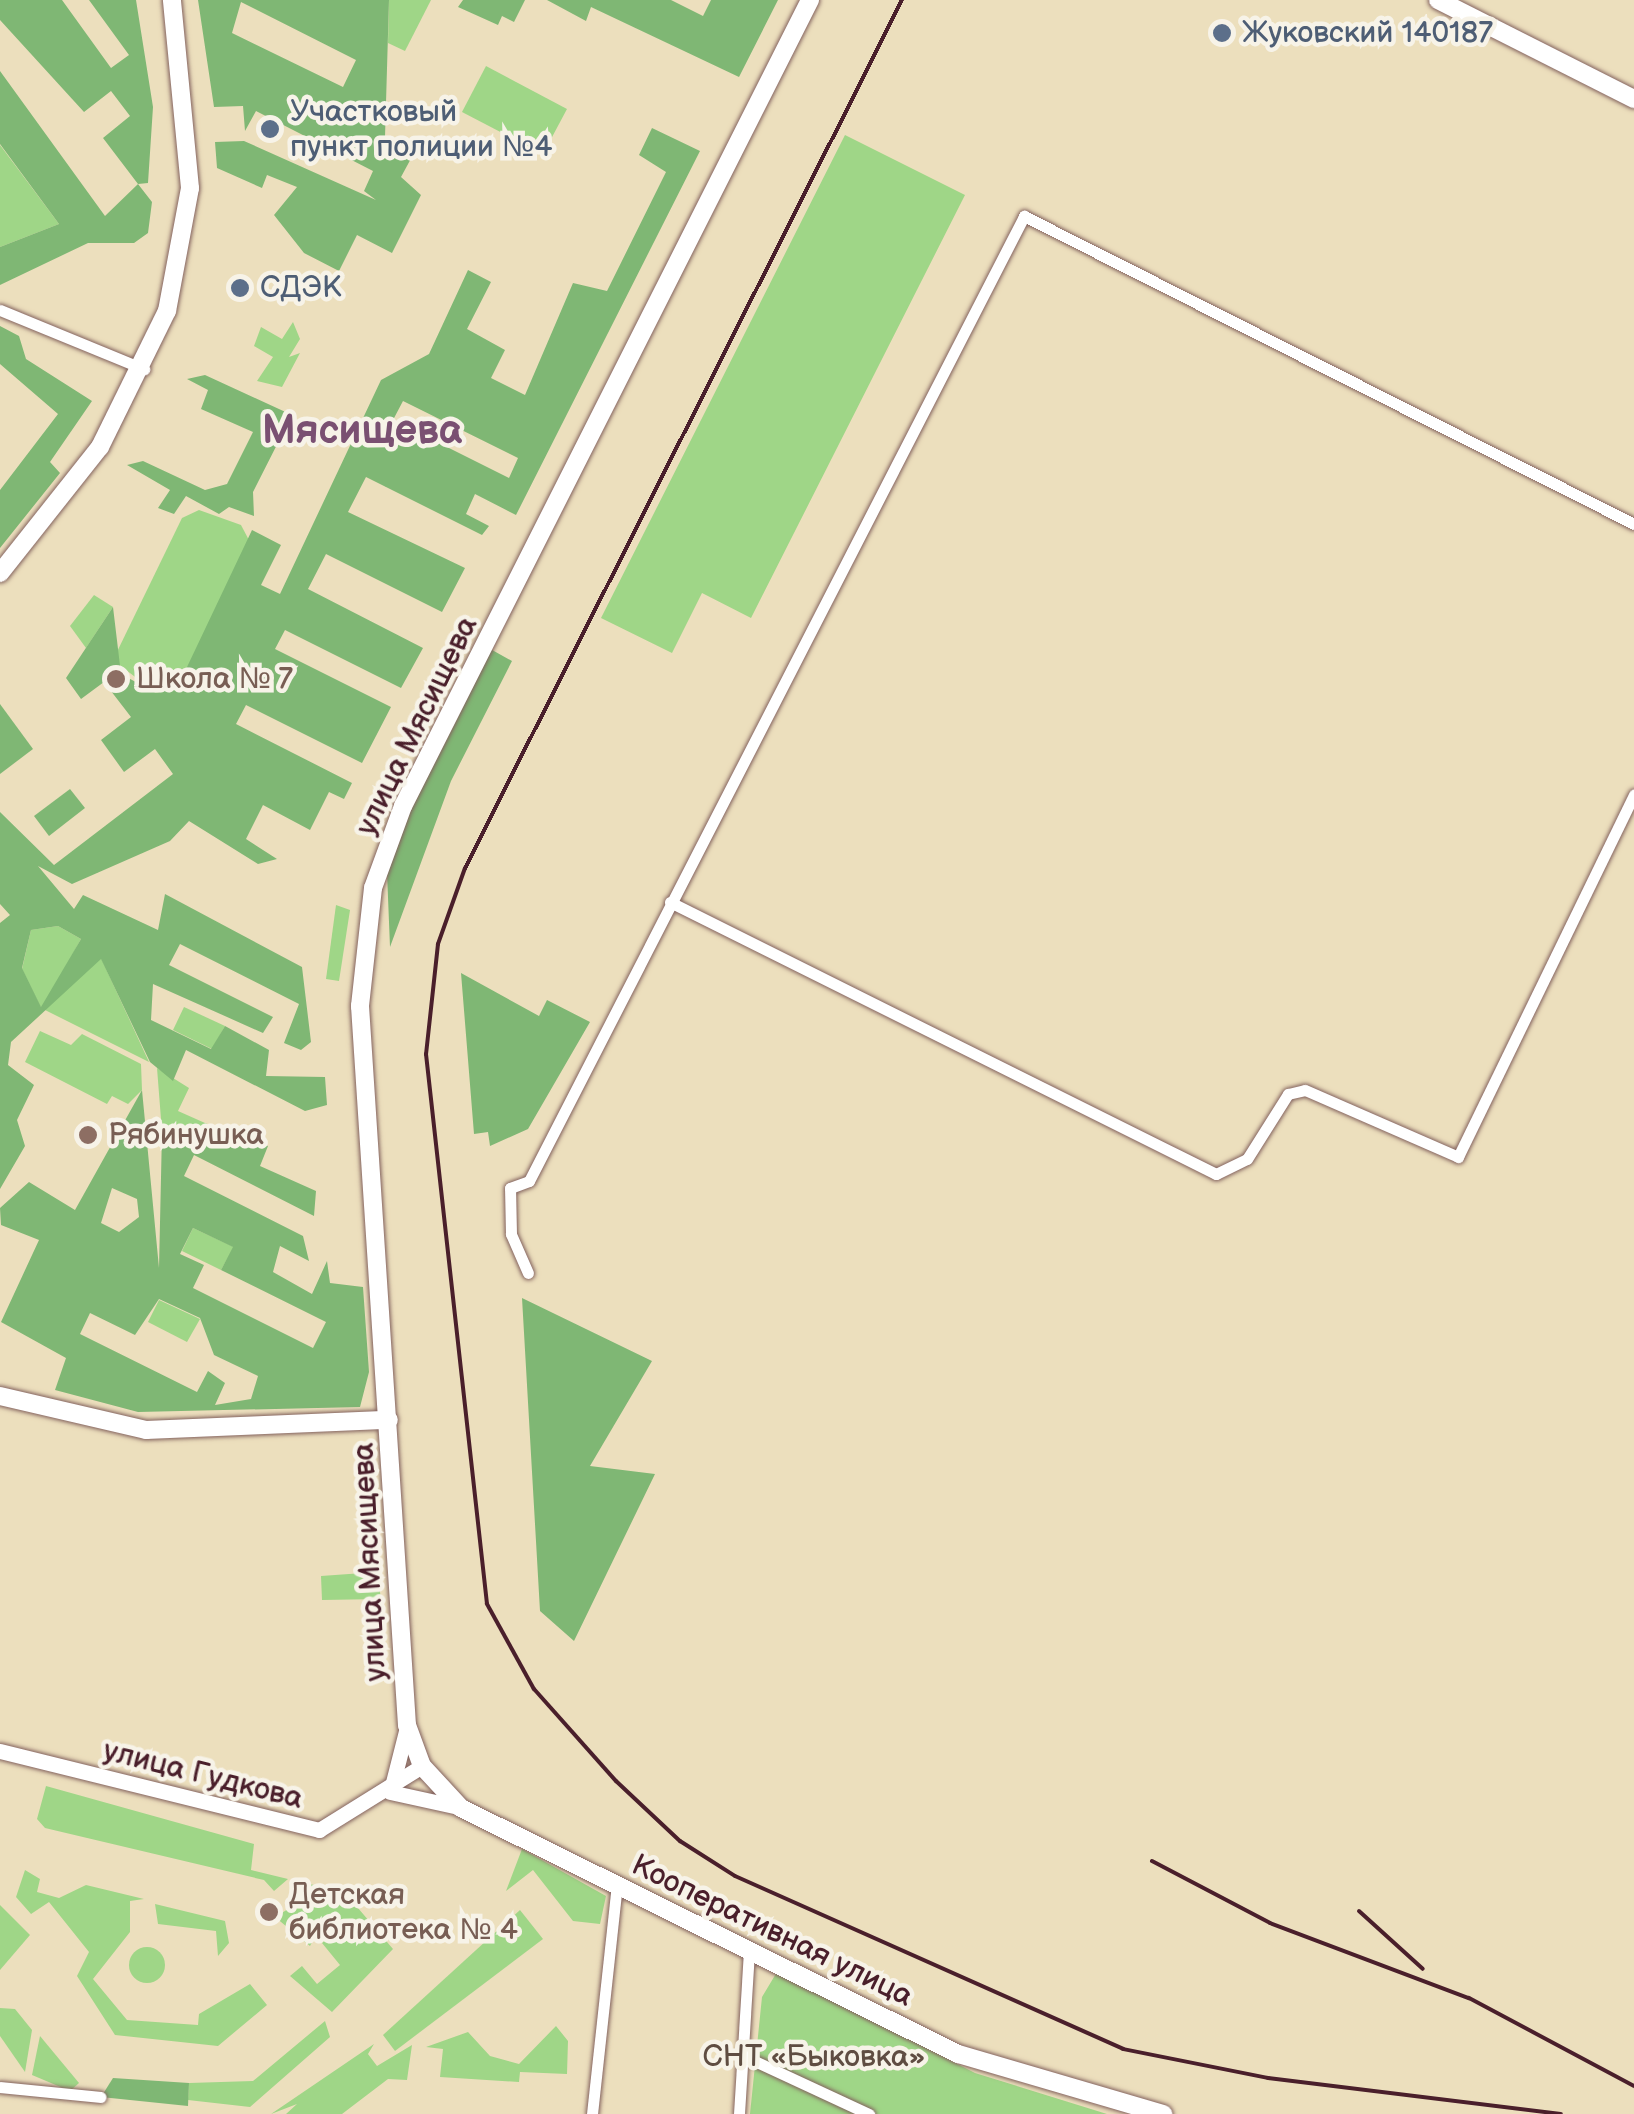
<!DOCTYPE html>
<meta charset="utf-8">
<style>
body{margin:0}
#map{position:relative;width:1634px;height:2114px;overflow:hidden;background:#ecdfbd;font-family:"Balsamiq Sans",sans-serif}
div>[style]{position:absolute}
[style*='--x']{left:calc(var(--x)*1px);top:calc(var(--y)*1px);width:calc(var(--w)*1px);rotate:calc(var(--a)*1deg)}
.green>*{inset:0;background:#9fd687}
.round{border-radius:50%}
.forest>*{inset:0;background:#7fb774}
.roads{filter:drop-shadow(0 0 2px #83625e) drop-shadow(0 0 2px #83625e)}
.minor>*{height:11px;margin:-5.5px;padding:0 5.5px;transform-origin:5.5px;border-radius:5.5px;background:#fff}
.tertiary>*{height:15px;margin:-7.5px;padding:0 7.5px;transform-origin:7.5px;border-radius:7.5px;background:#fff}
.secondary>*{height:18px;margin:-9px;padding:0 9px;transform-origin:9px;border-radius:9px;background:#fff}
.primary>*{height:18px;margin:-9px;padding:0 9px;transform-origin:9px;border-radius:9px;background:#fff}
.rail>*{height:4px;margin:-2px;padding:0 2px;transform-origin:2px;border-radius:2px;background:#4a1f2b}
.dots>*{width:28px;height:28px;translate:-50% -50%;box-sizing:border-box;border:5px solid #f7f3e8;border-radius:50%}
span{translate:-50% -50%;white-space:nowrap;text-align:center;line-height:1.15;-webkit-text-stroke:9px #f7f3e8;paint-order:stroke}
.service-label{font-size:30px;color:#4e5e75}
.left{translate:0 -50%;text-align:left}
.education-label{font-size:30px;color:#785e54}
.street-label{font-size:30px;color:#4a1f2b}
.park-label{font-size:30px;color:#5f4d42}
.district-label{font-size:40px;color:#7a5072;font-weight:700}
</style>
<div id="map">
<div class="green">
<i style="clip-path:polygon(389px 0,431px 0,405px 51px,388px 43px)"></i>
<i style="clip-path:polygon(486px 66px,567px 109px,543px 154px,462px 112px)"></i>
<i style="clip-path:polygon(845px 135px,965px 195px,751px 618px,702px 593px,672px 653px,601px 618px)"></i>
<i style="clip-path:polygon(0 145px,59px 224px,0 247px)"></i>
<i style="clip-path:polygon(293px 322px,300px 339px,289px 357px,300px 353px,282px 387px,257px 381px,273px 357px,254px 346px,261px 327px,282px 339px)"></i>
<i style="clip-path:polygon(199px 510px,241px 525px,251px 544px,178px 686px,156px 693px,113px 660px,182px 518px)"></i>
<i style="clip-path:polygon(94px 595px,113px 607px,86px 648px,70px 626px)"></i>
<i style="clip-path:polygon(336px 905px,350px 910px,339px 981px,326px 979px)"></i>
<i style="clip-path:polygon(58px 926px,81px 939px,44px 1006px,101px 958px,149px 1062px,41px 1008px,22px 969px,31px 930px)"></i>
<i style="clip-path:polygon(184px 1007px,225px 1026px,212px 1049px,173px 1030px)"></i>
<i style="clip-path:polygon(40px 1031px,71px 1045px,82px 1034px,141px 1064px,142px 1090px,128px 1104px,112px 1096px,107px 1104px,25px 1062px)"></i>
<i style="clip-path:polygon(157px 1068px,189px 1088px,178px 1111px,214px 1127px,201px 1151px,162px 1132px)"></i>
<i style="clip-path:polygon(193px 1228px,234px 1247px,221px 1270px,182px 1251px)"></i>
<i style="clip-path:polygon(159px 1300px,200px 1319px,187px 1342px,148px 1322px)"></i>
<i style="clip-path:polygon(377px 1572px,381px 1599px,322px 1600px,321px 1576px)"></i>
<i style="clip-path:polygon(46px 1786px,254px 1844px,251px 1870px,288px 1879px,274px 1891px,264px 1880px,45px 1828px,37px 1819px)"></i>
<i style="clip-path:polygon(522px 1849px,606px 1896px,600px 1924px,573px 1921px,533px 1870px,506px 1891px)"></i>
<i style="clip-path:polygon(25px 1870px,40px 1879px,37px 1892px,59px 1898px,86px 1885px,144px 1899px,130px 1901px,130px 1932px,93px 1979px,127px 2020px,198px 2025px,199px 2014px,250px 1984px,267px 2005px,218px 2046px,115px 2035px,77px 1976px,89px 1952px,49px 1902px,31px 1914px,16px 1897px)"></i>
<i style="clip-path:polygon(306px 1883px,337px 1891px,331px 1905px,346px 1894px,393px 1949px,332px 2012px,290px 1976px,302px 1966px,317px 1984px,340px 1965px,322px 1943px,329px 1936px,320px 1926px,310px 1946px,275px 1917px,308px 1897px)"></i>
<i style="clip-path:polygon(155px 1904px,225px 1921px,229px 1943px,218px 1956px,216px 1931px,158px 1924px)"></i>
<i style="clip-path:polygon(0 1905px,30px 1935px,0 1970px)"></i>
<i style="clip-path:polygon(520px 1910px,543px 1939px,395px 2051px,383px 2035px)"></i>
<i class="round" style="left:129px;top:1947px;width:36px;height:36px"></i>
<i style="clip-path:polygon(777px 1972px,975px 2073px,1107px 2114px,750px 2114px,762px 1997px)"></i>
<i style="clip-path:polygon(0 2008px,15px 2009px,32px 2030px,25px 2072px,0 2036px)"></i>
<i style="clip-path:polygon(325px 2021px,330px 2037px,250px 2107px,188px 2100px,189px 2083px,253px 2081px)"></i>
<i style="clip-path:polygon(556px 2026px,568px 2041px,567px 2074px,520px 2072px,519px 2082px,440px 2077px,443px 2049px,426px 2047px,468px 2032px,490px 2056px,519px 2064px)"></i>
<i style="clip-path:polygon(40px 2036px,79px 2083px,70px 2091px,32px 2075px)"></i>
<i style="clip-path:polygon(374px 2044px,368px 2054px,377px 2066px,412px 2045px,407px 2080px,388px 2079px,342px 2114px,286px 2114px,297px 2104px,271px 2114px)"></i>
</div>
<div class="forest">
<i style="clip-path:polygon(0 0,62px 0,111px 68px,129px 55px,89px 0,136px 0,153px 107px,148px 183px,138px 184px,152px 202px,148px 233px,134px 243px,88px 243px,0 285px,0 247px,59px 224px,0 144px,0 71px,105px 216px,138px 184px,103px 138px,130px 116px,111px 91px,84px 112px,0 20px)"></i>
<i style="clip-path:polygon(evenodd,198px 0,389px 0,385px 137px,414px 153px,401px 177px,421px 195px,392px 253px,357px 235px,339px 271px,304px 253px,274px 215px,297px 187px,267px 175px,262px 188px,217px 168px,215px 142px,244px 141px,376px 200px,364px 191px,373px 171px,256px 111px,245px 131px,243px 106px,214px 107px,198px 0,241px 2px,356px 60px,343px 87px,232px 33px,241px 2px)"></i>
<i style="clip-path:polygon(463px 0,525px 0,514px 22px,502px 16px,498px 25px,458px 7px)"></i>
<i style="clip-path:polygon(547px 0,671px 0,703px 16px,711px 0,778px 0,739px 77px,591px 7px,586px 21px)"></i>
<i style="clip-path:polygon(evenodd,652px 128px,700px 151px,516px 515px,475px 494px,466px 514px,489px 526px,482px 535px,366px 477px,348px 512px,465px 568px,442px 612px,326px 554px,308px 589px,423px 648px,401px 688px,285px 630px,275px 649px,391px 707px,362px 763px,246px 705px,236px 724px,352px 783px,344px 799px,329px 792px,310px 830px,263px 805px,246px 839px,277px 859px,258px 864px,189px 821px,170px 841px,72px 884px,38px 866px,74px 909px,83px 895px,158px 930px,165px 894px,302px 967px,311px 1042px,301px 1050px,284px 1043px,299px 1004px,180px 944px,169px 965px,273px 1017px,263px 1033px,153px 984px,151px 1020px,211px 1049px,225px 1026px,269px 1050px,266px 1076px,325px 1077px,327px 1105px,305px 1111px,186px 1050px,173px 1081px,150px 1062px,101px 959px,11px 1042px,8px 1065px,34px 1085px,17px 1120px,25px 1146px,0 1189px,0 923px,10px 915px,0 904px,0 812px,54px 865px,173px 774px,155px 749px,124px 772px,101px 740px,131px 717px,104px 682px,81px 699px,66px 678px,113px 607px,121px 674px,156px 693px,178px 686px,252px 530px,281px 545px,261px 585px,280px 594px,381px 380px,429px 354px,468px 270px,491px 282px,467px 329px,505px 350px,491px 378px,525px 395px,573px 283px,607px 291px,666px 172px,639px 155px,652px 128px,403px 401px,518px 458px,509px 478px,393px 420px,403px 401px,652px 128px,58px 926px,81px 939px,41px 1007px,22px 968px,31px 930px,58px 926px)"></i>
<i style="clip-path:polygon(0 326px,19px 336px,26px 359px,92px 401px,50px 462px,60px 473px,0 548px,0 490px,58px 414px,0 364px)"></i>
<i style="clip-path:polygon(205px 375px,292px 415px,253px 492px,254px 516px,229px 507px,219px 514px,186px 496px,174px 514px,158px 508px,170px 490px,127px 465px,143px 461px,205px 490px,227px 484px,253px 432px,201px 409px,208px 390px,187px 379px)"></i>
<i style="clip-path:polygon(485px 646px,512px 661px,451px 781px,390px 947px,386px 848px)"></i>
<i style="clip-path:polygon(0 704px,33px 749px,0 774px)"></i>
<i style="clip-path:polygon(70px 789px,85px 808px,49px 836px,34px 816px)"></i>
<i style="clip-path:polygon(461px 973px,539px 1016px,547px 1000px,590px 1022px,528px 1129px,490px 1146px,488px 1132px,474px 1134px)"></i>
<i style="clip-path:polygon(evenodd,142px 1090px,159px 1268px,162px 1132px,201px 1151px,221px 1125px,268px 1146px,260px 1166px,316px 1191px,314px 1216px,194px 1155px,184px 1176px,303px 1236px,309px 1261px,280px 1246px,273px 1272px,312px 1294px,327px 1261px,330px 1283px,363px 1287px,369px 1372px,360px 1407px,138px 1412px,55px 1390px,66px 1358px,1px 1322px,39px 1240px,1px 1225px,0 1208px,29px 1182px,75px 1210px,142px 1090px,112px 1188px,137px 1199px,139px 1217px,119px 1232px,101px 1223px,112px 1188px,142px 1090px,193px 1228px,233px 1247px,221px 1270px,326px 1322px,313px 1348px,193px 1288px,204px 1265px,180px 1254px,193px 1228px,142px 1090px,159px 1299px,200px 1318px,214px 1355px,258px 1376px,251px 1399px,215px 1405px,225px 1383px,208px 1371px,197px 1392px,80px 1334px,90px 1313px,135px 1335px,159px 1299px)"></i>
<i style="clip-path:polygon(522px 1298px,652px 1361px,590px 1466px,655px 1474px,574px 1641px,540px 1611px)"></i>
<i style="clip-path:polygon(113px 2078px,189px 2083px,188px 2106px,101px 2097px)"></i>
</div>
<div class="roads">
<div class="minor">
<i style="--x:0;--y:310;--w:156;--a:22.3"></i>
<i style="--x:670;--y:902;--w:610;--a:26.48"></i>
<i style="--x:1216;--y:1174;--w:34;--a:-26"></i>
<i style="--x:1247;--y:1159;--w:77;--a:-57.8"></i>
<i style="--x:1288;--y:1094;--w:17;--a:-13"></i>
<i style="--x:1305;--y:1090;--w:167;--a:23.6"></i>
<i style="--x:1458;--y:1157;--w:403;--a:-64.1"></i>
<i style="--x:528;--y:1273;--w:43;--a:-113.6"></i>
<i style="--x:511;--y:1234;--w:46;--a:-91.2"></i>
<i style="--x:510;--y:1188;--w:20;--a:-20"></i>
<i style="--x:529;--y:1181;--w:1085;--a:-62.84"></i>
<i style="--x:1024;--y:216;--w:683;--a:26.79"></i>
<i style="--x:744;--y:2056;--w:138;--a:24.9"></i>
<i style="--x:0;--y:2087;--w:101;--a:5.7"></i>
<i style="--x:592;--y:2114;--w:231;--a:-83.8"></i>
<i style="--x:739;--y:2114;--w:165;--a:-86.5"></i>
</div>
<div class="tertiary">
<i style="--x:0;--y:1751;--w:329;--a:13.9"></i>
<i style="--x:319;--y:1830;--w:121;--a:-31.9"></i>
<i style="--x:392;--y:1786;--w:61;--a:-75.7"></i>
<i style="--x:390;--y:1792;--w:70;--a:12.4"></i>
</div>
<div class="secondary">
<i style="--x:810;--y:0;--w:903;--a:116.79"></i>
<i style="--x:403;--y:806;--w:87;--a:110.1"></i>
<i style="--x:373;--y:888;--w:119;--a:96.3"></i>
<i style="--x:360;--y:1006;--w:721;--a:86.26"></i>
<i style="--x:407;--y:1725;--w:44;--a:69.9"></i>
<i style="--x:422;--y:1766;--w:57;--a:47.1"></i>
<i style="--x:461;--y:1808;--w:555;--a:26.33"></i>
<i style="--x:958;--y:2054;--w:214;--a:16.3"></i>
<i style="--x:0;--y:573;--w:161;--a:-51.6"></i>
<i style="--x:100;--y:447;--w:152;--a:-63.8"></i>
<i style="--x:167;--y:311;--w:125;--a:-79.4"></i>
<i style="--x:190;--y:188;--w:189;--a:-95.5"></i>
<i style="--x:0;--y:1396;--w:150;--a:13.1"></i>
<i style="--x:146;--y:1430;--w:243;--a:-2.4"></i>
</div>
<div class="primary">
<i style="--x:1438;--y:0;--w:220;--a:26.8"></i>
</div>
</div>
<div class="rail">
<i style="--x:902;--y:0;--w:972;--a:116.72"></i>
<i style="--x:465;--y:868;--w:81;--a:109.6"></i>
<i style="--x:438;--y:944;--w:111;--a:96.2"></i>
<i style="--x:426;--y:1054;--w:553;--a:83.67"></i>
<i style="--x:487;--y:1604;--w:97;--a:61.1"></i>
<i style="--x:534;--y:1689;--w:123;--a:48.3"></i>
<i style="--x:616;--y:1781;--w:88;--a:43.2"></i>
<i style="--x:680;--y:1841;--w:65;--a:32.5"></i>
<i style="--x:735;--y:1876;--w:425;--a:24"></i>
<i style="--x:1123;--y:2049;--w:148;--a:11.3"></i>
<i style="--x:1268;--y:2078;--w:295;--a:7"></i>
<i style="--x:1152;--y:1861;--w:133;--a:27.7"></i>
<i style="--x:1270;--y:1923;--w:213;--a:20.7"></i>
<i style="--x:1469;--y:1998;--w:187;--a:28.1"></i>
<i style="--x:1359;--y:1911;--w:86;--a:42.2"></i>
</div>
<div class="dots">
<i style="left:1222px;top:33px;background:#5c6f8a"></i>
<i style="left:270px;top:129px;background:#5c6f8a"></i>
<i style="left:240px;top:288px;background:#5c6f8a"></i>
<i style="left:116px;top:679px;background:#8d6e63"></i>
<i style="left:88px;top:1135px;background:#8d6e63"></i>
<i style="left:269px;top:1912px;background:#8d6e63"></i>
</div>
<div class="service-label">
<span class="left" style="left:1242px;top:33px">Жуковский 140187</span>
<span class="left" style="left:290px;top:129px">Участковый<br>пункт полиции №4</span>
<span class="left" style="left:260px;top:288px">СДЭК</span>
</div>
<div class="education-label">
<span class="left" style="left:136px;top:679px">Школа № 7</span>
<span class="left" style="left:108px;top:1135px">Рябинушка</span>
<span class="left" style="left:289px;top:1912px">Детская<br>библиотека № 4</span>
</div>
<div class="street-label">
<span style="left:417px;top:726px;rotate:-64deg">улица Мясищева</span>
<span style="left:370px;top:1562px;rotate:-93deg">улица Мясищева</span>
<span style="left:203px;top:1775px;rotate:14deg">улица Гудкова</span>
<span style="left:772px;top:1931px;rotate:26deg">Кооперативная улица</span>
</div>
<div class="park-label">
<span style="left:814px;top:2057px">СНТ «Быковка»</span>
</div>
<div class="district-label">
<span style="left:362px;top:431px">Мясищева</span>
</div>
</div>
